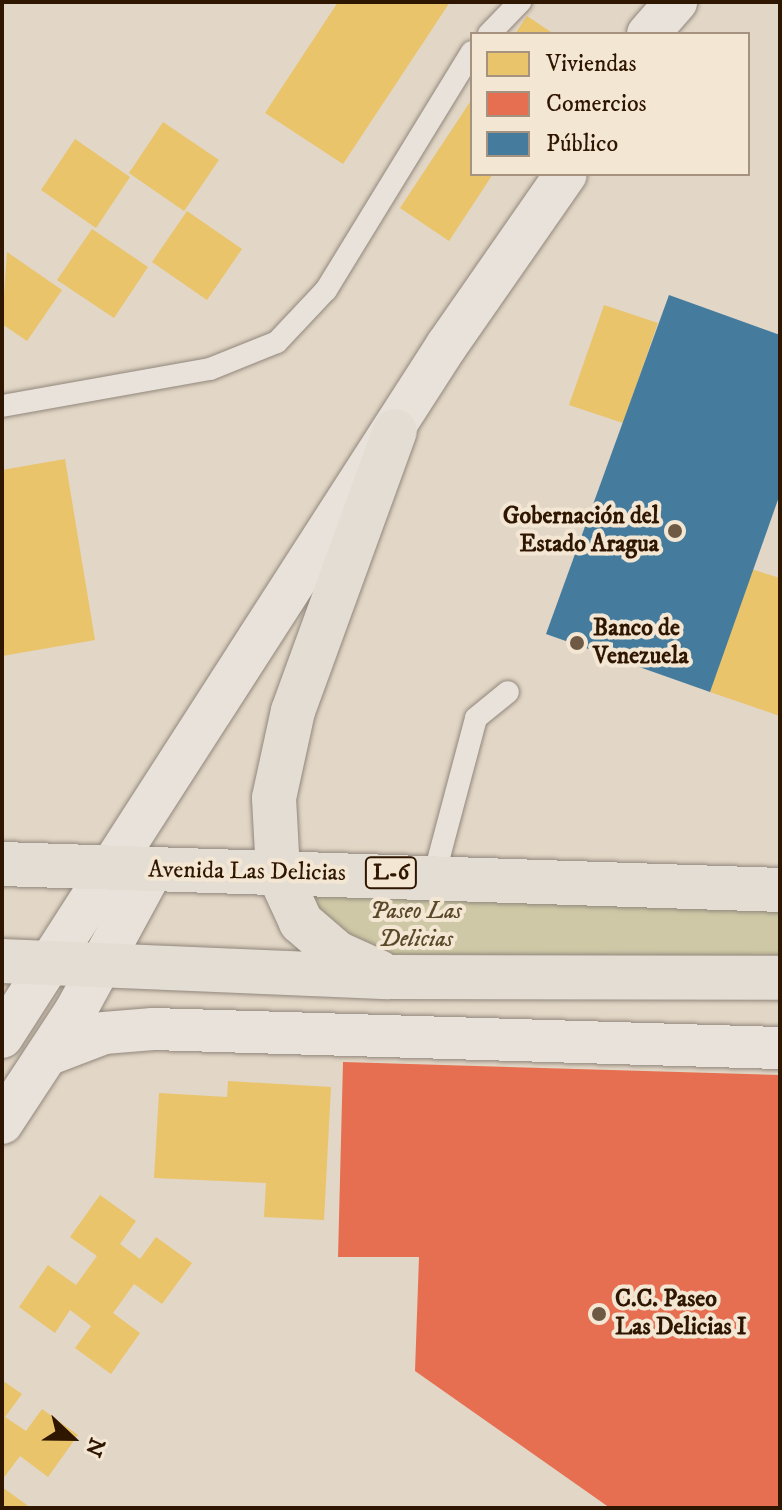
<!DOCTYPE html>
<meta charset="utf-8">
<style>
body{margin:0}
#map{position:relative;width:782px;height:1510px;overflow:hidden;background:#e2d6c6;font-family:"IM FELL DW Pica",serif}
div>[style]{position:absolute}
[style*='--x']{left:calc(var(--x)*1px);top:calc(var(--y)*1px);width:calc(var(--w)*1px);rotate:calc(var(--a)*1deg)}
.green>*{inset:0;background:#cec8a6}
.homes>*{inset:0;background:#e9c46a}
.shops>*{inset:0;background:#e76f51}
.public>*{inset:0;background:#457b9d}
.roads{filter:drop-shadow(0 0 2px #91877b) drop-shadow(0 0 2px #91877b)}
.lane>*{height:22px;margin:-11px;padding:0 11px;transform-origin:11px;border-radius:11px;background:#e8e2da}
.street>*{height:42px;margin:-21px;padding:0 21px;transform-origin:21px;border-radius:21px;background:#e8e2da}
.primary>*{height:44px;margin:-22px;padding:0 22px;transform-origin:22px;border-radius:22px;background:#e4ddd4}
.dots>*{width:22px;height:22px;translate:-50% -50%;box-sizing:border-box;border:4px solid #f3e6d3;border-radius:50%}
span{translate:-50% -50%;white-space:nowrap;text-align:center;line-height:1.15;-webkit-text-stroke:8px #f3e6d3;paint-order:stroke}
.shield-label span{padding:2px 6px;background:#f3e6d3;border:2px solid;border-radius:6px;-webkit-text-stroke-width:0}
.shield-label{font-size:22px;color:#2f1600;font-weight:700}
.poi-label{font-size:24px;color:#2f1600;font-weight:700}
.right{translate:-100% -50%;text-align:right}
.left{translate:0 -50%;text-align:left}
.street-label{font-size:24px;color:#2f1600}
.park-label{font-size:24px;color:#5a482a;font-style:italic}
.frame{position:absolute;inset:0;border:4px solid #2f1600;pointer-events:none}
.legend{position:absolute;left:470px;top:32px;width:280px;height:144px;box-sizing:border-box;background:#f3e6d3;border:2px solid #a5937f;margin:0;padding:10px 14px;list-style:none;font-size:24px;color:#2f1600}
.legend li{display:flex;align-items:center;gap:16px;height:40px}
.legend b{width:40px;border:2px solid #a5937f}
.north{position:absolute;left:32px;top:1398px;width:80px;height:80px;-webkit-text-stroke:6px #f3e6d3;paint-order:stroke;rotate:112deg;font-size:22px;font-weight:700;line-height:32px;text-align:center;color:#2f1600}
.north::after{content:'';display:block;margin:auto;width:28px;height:36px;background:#2f1600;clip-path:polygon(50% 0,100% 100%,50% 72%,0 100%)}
</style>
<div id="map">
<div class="green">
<i style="clip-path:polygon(278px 872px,780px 890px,780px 978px,389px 977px)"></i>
</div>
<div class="homes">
<i style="clip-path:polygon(338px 2px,450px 2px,343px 164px,265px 113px)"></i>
<i style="clip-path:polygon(527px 16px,554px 34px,515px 34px)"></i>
<i style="clip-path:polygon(472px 99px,472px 174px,493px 174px,449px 241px,400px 208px)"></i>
<i style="clip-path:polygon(163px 122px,219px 160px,184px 211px,129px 173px)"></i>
<i style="clip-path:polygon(75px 139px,130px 177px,96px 228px,41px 190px)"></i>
<i style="clip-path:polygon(187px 211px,242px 249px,207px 300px,152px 262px)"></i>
<i style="clip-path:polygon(92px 229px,148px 267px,114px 318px,57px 280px)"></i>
<i style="clip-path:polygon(7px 252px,62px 290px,27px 341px,2px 324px)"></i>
<i style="clip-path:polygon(604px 305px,658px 323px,623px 423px,569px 405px)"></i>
<i style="clip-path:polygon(65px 459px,95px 640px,2px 656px,2px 470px)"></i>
<i style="clip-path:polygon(751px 569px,780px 578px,780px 716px,710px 692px)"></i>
<i style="clip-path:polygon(228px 1081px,331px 1087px,324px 1220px,264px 1217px,266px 1183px,154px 1178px,159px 1093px,227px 1097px)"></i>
<i style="clip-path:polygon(100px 1195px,136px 1221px,120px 1244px,140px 1259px,156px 1237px,192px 1263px,162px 1304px,134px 1284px,113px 1313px,140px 1333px,111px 1374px,75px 1348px,91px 1326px,70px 1310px,55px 1333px,19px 1307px,48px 1265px,76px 1285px,97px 1256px,70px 1237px)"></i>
<i style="clip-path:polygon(2px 1380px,22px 1394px,5px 1417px,26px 1431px,42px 1409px,78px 1435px,48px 1477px,20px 1456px,2px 1480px)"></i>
<i style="clip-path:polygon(2px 1487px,27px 1505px,25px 1508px,2px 1508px)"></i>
</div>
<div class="shops">
<i style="clip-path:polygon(343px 1062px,780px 1075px,780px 1508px,610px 1508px,415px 1371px,419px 1257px,338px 1257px)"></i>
</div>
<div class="public">
<i style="clip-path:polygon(669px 295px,780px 335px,780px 494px,710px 692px,546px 634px)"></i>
</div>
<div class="roads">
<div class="lane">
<i style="--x:489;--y:34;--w:45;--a:-45.9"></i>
<i style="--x:2;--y:406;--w:211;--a:-10.1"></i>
<i style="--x:210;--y:369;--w:72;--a:-21.9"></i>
<i style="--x:277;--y:342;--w:71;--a:-46.7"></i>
<i style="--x:326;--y:290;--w:279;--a:-58.5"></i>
<i style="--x:434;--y:876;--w:163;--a:-75.1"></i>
<i style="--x:476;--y:718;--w:41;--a:-39.1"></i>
</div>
<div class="street">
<i style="--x:648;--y:34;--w:43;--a:-48.8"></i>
<i style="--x:2;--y:1037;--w:823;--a:-57.26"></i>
<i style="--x:447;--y:345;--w:208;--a:-55.2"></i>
<i style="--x:47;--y:1055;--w:61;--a:-21.1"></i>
<i style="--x:104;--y:1033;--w:49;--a:-4.7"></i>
<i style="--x:153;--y:1029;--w:627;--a:1.74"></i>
<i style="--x:2;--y:1123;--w:133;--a:-56.7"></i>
<i style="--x:75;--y:1012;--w:162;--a:-61.5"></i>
</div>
<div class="primary">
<i style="--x:2;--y:864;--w:778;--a:1.91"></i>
<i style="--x:2;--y:961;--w:387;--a:2.4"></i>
<i style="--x:389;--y:977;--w:391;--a:0.1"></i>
<i style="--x:379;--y:972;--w:46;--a:-155.7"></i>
<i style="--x:337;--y:953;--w:48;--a:-139.3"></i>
<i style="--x:301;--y:922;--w:55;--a:-114.7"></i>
<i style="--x:278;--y:872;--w:74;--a:-93.1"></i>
<i style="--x:274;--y:798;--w:89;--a:-77.7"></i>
<i style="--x:293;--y:711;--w:298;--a:-70"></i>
</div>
</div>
<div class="dots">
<i style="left:675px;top:531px;background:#6e5945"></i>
<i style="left:577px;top:643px;background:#6e5945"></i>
<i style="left:599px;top:1314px;background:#6e5945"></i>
</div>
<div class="shield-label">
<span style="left:391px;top:873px">L-6</span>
</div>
<div class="poi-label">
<span class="right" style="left:659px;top:531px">Gobernación del<br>Estado Aragua</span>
<span class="left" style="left:593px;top:643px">Banco de<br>Venezuela</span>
<span class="left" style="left:615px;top:1314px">C.C. Paseo<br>Las Delicias I</span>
</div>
<div class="street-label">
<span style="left:247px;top:872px;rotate:1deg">Avenida Las Delicias</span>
</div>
<div class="park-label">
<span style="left:416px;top:926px">Paseo Las<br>Delicias</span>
</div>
<div class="frame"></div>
<ul class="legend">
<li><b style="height:22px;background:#e9c46a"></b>Viviendas</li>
<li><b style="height:22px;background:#e76f51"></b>Comercios</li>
<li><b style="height:22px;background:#457b9d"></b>Público</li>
</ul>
<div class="north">N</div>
</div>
